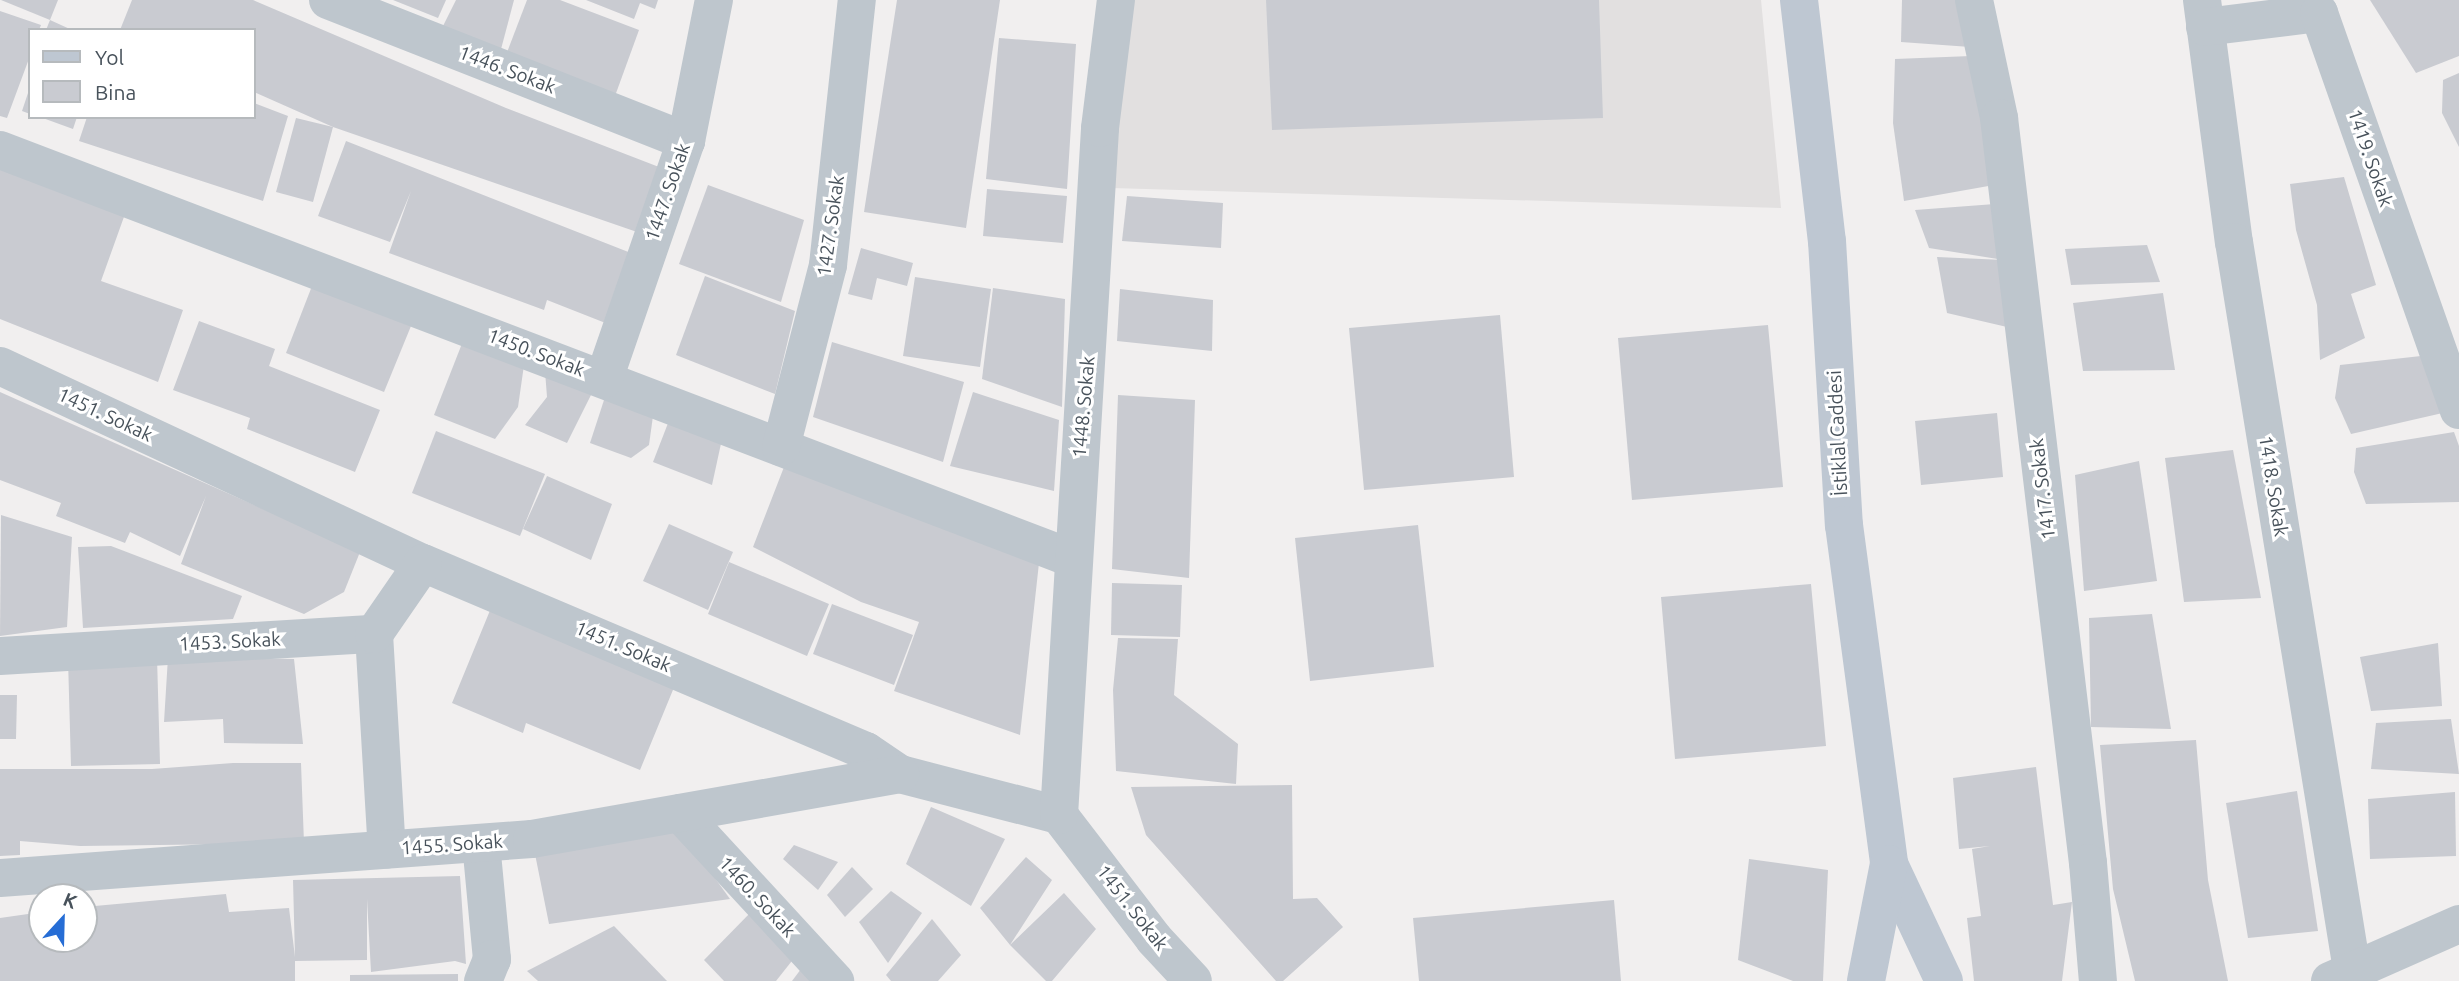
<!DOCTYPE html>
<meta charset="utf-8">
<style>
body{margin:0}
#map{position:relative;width:2459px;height:981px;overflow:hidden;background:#f1efef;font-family:Ubuntu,sans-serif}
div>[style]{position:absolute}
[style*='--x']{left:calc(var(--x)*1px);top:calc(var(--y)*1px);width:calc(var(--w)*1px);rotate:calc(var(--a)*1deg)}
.education>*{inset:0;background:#e2e0e0}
.building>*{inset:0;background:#c9cbd1}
.street>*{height:38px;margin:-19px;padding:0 19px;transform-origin:19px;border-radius:19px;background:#bec6cd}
.secondary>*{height:38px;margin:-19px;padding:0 19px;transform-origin:19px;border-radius:19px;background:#bec7d2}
span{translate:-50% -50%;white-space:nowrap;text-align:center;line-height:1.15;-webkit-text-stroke:6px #fff;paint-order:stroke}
.street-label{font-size:19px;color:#48525b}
.legend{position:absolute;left:28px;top:28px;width:228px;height:91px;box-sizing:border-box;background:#fff;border:2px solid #b6babd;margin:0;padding:9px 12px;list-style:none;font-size:21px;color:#48525b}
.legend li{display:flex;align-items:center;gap:14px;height:35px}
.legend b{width:35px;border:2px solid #b6babd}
.north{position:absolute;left:28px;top:883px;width:70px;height:70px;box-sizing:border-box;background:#fff;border:2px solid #b6babd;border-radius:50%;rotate:22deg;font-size:19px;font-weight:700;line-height:28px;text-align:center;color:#48525b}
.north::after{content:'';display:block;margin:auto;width:24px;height:32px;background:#266dd5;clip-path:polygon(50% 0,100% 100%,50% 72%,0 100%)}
</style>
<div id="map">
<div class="education">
<i style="clip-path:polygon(1132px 0,1761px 0,1781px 208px,1112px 188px)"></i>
</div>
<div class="building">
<i style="clip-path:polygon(1px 0,58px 0,50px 20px)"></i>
<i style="clip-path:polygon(132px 0,253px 0,506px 108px,659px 167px,637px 232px,333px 127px,254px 92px,254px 30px,120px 30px)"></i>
<i style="clip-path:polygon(393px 0,446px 0,438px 18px)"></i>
<i style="clip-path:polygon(456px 0,514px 0,500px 53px,443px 26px)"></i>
<i style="clip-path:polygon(527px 0,560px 0,639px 30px,615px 96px,506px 55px)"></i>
<i style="clip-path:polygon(586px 0,658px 0,655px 9px,640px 3px,634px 19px)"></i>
<i style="clip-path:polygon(897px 0,1000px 0,966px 228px,864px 212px)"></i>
<i style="clip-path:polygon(1266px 0,1599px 0,1603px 118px,1272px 130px)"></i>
<i style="clip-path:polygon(1902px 0,1974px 0,1984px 48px,1901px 42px)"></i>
<i style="clip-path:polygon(2370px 0,2459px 0,2459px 56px,2416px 73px)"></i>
<i style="clip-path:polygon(0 11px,41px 25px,39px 30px,30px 30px,30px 56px,7px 118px,0 116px)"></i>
<i style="clip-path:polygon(50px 20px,72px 30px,46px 30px)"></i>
<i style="clip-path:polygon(999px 38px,1076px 44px,1067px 189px,986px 179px)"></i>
<i style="clip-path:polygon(1971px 56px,1994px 185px,1904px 201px,1893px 123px,1895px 59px)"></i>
<i style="clip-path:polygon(2459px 73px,2459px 147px,2442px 113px,2443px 80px)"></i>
<i style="clip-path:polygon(30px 87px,30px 114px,22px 111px)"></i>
<i style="clip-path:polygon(254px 103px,288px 116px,263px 201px,79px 141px,87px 117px,254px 117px)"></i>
<i style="clip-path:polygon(40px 117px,77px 117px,73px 129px)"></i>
<i style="clip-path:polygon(296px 118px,333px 127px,313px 202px,276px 192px)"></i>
<i style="clip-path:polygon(346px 141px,636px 255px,608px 324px,547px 300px,544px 310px,389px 253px,411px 191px,390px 242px,318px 216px)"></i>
<i style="clip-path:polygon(0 168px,125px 214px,101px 281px,183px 310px,158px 382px,0 319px)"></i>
<i style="clip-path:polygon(2344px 177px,2376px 285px,2351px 294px,2365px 338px,2320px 360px,2317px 305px,2296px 230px,2290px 184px)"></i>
<i style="clip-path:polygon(708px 185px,804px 220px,781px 302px,679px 264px)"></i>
<i style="clip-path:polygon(987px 189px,1067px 196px,1063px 243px,983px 236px)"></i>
<i style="clip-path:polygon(1127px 196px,1223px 203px,1221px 248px,1122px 241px)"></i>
<i style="clip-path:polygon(1995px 204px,2006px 261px,2007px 327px,1947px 313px,1937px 257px,2004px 260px,1929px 248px,1915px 210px)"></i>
<i style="clip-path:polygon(2147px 245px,2160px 282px,2071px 285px,2065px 249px)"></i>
<i style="clip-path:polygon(861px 248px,913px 263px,907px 286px,877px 278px,872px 300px,848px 294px)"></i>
<i style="clip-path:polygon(705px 276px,795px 311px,775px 394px,676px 355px)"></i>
<i style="clip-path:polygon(915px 277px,991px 289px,980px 367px,903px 356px)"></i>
<i style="clip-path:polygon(312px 286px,411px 326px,384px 392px,286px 353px)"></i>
<i style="clip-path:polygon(993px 288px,1065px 299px,1062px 407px,982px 379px)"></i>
<i style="clip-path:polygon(1120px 289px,1213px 300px,1212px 351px,1117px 341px)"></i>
<i style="clip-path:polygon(2163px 293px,2175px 370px,2083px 371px,2073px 303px)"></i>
<i style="clip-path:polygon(1500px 315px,1514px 477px,1364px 490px,1349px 328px)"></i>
<i style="clip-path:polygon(199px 321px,275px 349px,269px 366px,380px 410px,355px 472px,247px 429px,250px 418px,173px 390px)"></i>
<i style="clip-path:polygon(1768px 325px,1783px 487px,1632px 500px,1618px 338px)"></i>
<i style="clip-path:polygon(463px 341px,524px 365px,518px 407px,495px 439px,434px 415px)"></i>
<i style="clip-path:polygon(832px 342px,964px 382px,943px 462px,813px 417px)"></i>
<i style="clip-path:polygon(2421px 356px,2447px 412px,2351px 434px,2335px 398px,2340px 365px)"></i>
<i style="clip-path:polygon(545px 371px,594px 389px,567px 443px,525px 425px,547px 397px)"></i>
<i style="clip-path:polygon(0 392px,360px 552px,344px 592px,304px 614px,181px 564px,206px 496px,180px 556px,130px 532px,125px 543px,56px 516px,61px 503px,0 480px)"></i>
<i style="clip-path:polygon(973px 392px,1059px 420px,1054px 491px,950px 466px)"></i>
<i style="clip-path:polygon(1118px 395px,1195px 400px,1189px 578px,1112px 569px)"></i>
<i style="clip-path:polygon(605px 397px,653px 416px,649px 445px,631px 458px,590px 443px)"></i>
<i style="clip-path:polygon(1997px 413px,2003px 477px,1921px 485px,1915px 421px)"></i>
<i style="clip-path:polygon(670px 418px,722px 439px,712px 485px,653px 462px)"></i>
<i style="clip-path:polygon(436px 431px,545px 474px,520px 536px,412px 493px)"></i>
<i style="clip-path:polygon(2454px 432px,2459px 446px,2459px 502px,2366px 504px,2354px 472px,2356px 448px)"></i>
<i style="clip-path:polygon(2233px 450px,2261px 598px,2184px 602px,2165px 458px)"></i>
<i style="clip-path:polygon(2139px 461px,2157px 581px,2084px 591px,2075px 475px)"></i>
<i style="clip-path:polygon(784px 467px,1039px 563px,1020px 735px,894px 691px,919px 622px,861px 602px,753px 547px)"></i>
<i style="clip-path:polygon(547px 476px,612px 504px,591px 560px,523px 529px)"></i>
<i style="clip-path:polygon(1px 515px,72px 537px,67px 627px,0 636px)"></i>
<i style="clip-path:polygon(669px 524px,733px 552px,708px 610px,643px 581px)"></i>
<i style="clip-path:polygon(1418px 525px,1434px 667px,1310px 681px,1295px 538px)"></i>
<i style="clip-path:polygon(111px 546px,242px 596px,233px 619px,83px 628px,78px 547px)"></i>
<i style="clip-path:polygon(729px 562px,829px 604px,807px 656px,708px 614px)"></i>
<i style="clip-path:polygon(1112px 583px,1182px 585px,1180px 637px,1111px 635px)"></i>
<i style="clip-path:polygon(1811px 584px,1826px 746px,1675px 759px,1661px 597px)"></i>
<i style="clip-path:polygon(832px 604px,913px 635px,894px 685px,813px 654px)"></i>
<i style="clip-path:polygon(491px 608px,675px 685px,640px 770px,526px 723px,523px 733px,452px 703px)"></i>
<i style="clip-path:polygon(2152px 614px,2171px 729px,2091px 727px,2089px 618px)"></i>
<i style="clip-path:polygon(1118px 638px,1178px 639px,1174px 695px,1238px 744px,1236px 784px,1116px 771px,1113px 690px)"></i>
<i style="clip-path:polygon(2438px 643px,2442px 706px,2371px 711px,2360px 657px)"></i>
<i style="clip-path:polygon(157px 657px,160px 764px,71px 766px,68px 659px)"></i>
<i style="clip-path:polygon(168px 657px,294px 659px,303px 744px,224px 743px,223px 719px,164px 722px)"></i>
<i style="clip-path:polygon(0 695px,17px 695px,16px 739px,0 739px)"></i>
<i style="clip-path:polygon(2451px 719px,2459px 774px,2371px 769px,2376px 723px)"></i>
<i style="clip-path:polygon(2196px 740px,2208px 880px,2228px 981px,2135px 981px,2113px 889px,2100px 745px)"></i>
<i style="clip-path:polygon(233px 763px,301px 763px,304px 843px,80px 846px,20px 841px,20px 855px,0 856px,0 769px,152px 769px)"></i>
<i style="clip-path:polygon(2036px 767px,2053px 905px,2072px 902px,2062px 981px,1974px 981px,1967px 918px,1981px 916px,1972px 849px,1990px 846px,1959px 849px,1953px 778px)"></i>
<i style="clip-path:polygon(1292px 785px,1293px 899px,1317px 898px,1343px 927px,1283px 981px,1276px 981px,1146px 835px,1131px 787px)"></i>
<i style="clip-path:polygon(2297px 791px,2318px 931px,2248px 938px,2226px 803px)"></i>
<i style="clip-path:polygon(2455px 792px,2456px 856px,2370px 859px,2368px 799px)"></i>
<i style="clip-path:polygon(931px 807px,1005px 839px,971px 906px,906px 864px)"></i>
<i style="clip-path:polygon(676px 824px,730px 899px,549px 924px,532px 839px)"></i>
<i style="clip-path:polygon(794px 845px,838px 862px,818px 890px,783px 859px)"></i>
<i style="clip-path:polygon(1026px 857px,1052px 880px,1010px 945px,1064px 893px,1096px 929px,1052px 981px,1046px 981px,1010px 945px,980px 908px)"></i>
<i style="clip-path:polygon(1749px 859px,1828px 870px,1823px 981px,1793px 981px,1738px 960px)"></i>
<i style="clip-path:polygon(852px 867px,873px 889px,845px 917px,827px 895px)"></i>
<i style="clip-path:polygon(460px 876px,466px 964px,455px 961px,371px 972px,367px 899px,367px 960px,295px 961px,295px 981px,0 981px,0 918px,42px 912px,42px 939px,84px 939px,84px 907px,226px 894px,229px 912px,289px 908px,295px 957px,293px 880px)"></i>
<i style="clip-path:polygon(891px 891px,922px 913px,888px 963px,859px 922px)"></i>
<i style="clip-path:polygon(1614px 900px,1621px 981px,1419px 981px,1413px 918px)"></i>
<i style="clip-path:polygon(752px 911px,795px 957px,776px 981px,724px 981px,704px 960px)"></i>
<i style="clip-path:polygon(932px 919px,961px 955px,938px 981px,891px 981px,886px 975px)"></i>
<i style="clip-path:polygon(614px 926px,667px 981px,538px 981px,527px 971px)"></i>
<i style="clip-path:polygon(801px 969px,811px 981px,792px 981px)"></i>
<i style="clip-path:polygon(458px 974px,458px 981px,350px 981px,350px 975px)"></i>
</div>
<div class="street">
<i style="--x:328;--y:0;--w:385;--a:21.5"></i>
<i style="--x:1974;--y:0;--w:121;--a:78"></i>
<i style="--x:1999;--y:118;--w:750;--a:83.19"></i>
<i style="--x:2088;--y:863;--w:118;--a:85.2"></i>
<i style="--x:2202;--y:0;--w:244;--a:82.5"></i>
<i style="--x:2234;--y:242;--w:738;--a:80.79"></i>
<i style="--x:2205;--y:27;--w:115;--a:-7"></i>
<i style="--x:2319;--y:13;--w:421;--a:70.6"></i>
<i style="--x:0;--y:150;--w:1146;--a:20.85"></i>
<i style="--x:0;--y:366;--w:467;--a:25"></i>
<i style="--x:423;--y:563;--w:481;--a:23"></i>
<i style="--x:866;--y:751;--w:41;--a:34.1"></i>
<i style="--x:900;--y:774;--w:164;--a:14.5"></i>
<i style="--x:1059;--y:815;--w:156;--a:52.5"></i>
<i style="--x:1154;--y:939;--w:57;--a:47.1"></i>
<i style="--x:604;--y:379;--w:252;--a:-71"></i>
<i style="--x:686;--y:141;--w:144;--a:-78.8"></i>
<i style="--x:781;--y:447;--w:188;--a:-75.5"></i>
<i style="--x:828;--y:265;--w:267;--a:-83.8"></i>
<i style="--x:374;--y:634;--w:216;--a:86.6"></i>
<i style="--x:0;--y:656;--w:375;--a:-3.4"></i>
<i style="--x:374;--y:634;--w:86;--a:-55.4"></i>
<i style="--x:680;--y:813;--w:229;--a:47.3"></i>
<i style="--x:1059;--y:815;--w:688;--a:-86.58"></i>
<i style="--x:1100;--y:128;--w:129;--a:-82.9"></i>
<i style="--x:481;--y:843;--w:117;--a:84.6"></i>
<i style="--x:492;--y:959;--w:24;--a:112"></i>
<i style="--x:0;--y:878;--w:533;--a:-4.19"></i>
<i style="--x:532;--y:839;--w:374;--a:-10"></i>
<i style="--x:2330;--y:981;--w:141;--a:-23.8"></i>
</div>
<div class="secondary">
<i style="--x:1799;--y:0;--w:243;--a:83.4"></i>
<i style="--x:1827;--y:241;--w:285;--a:86.6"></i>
<i style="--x:1844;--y:525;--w:342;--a:82.4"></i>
<i style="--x:1889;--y:864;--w:129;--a:64.8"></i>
<i style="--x:1866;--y:981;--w:119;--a:-78.9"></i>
</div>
<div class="street-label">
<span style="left:507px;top:70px;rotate:21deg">1446. Sokak</span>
<span style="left:2370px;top:158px;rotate:71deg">1419. Sokak</span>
<span style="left:668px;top:192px;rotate:-71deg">1447. Sokak</span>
<span style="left:831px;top:226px;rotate:-82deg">1427. Sokak</span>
<span style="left:536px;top:353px;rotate:21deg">1450. Sokak</span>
<span style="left:1084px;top:407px;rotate:-85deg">1448. Sokak</span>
<span style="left:105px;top:415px;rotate:25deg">1451. Sokak</span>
<span style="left:1838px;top:433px;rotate:-93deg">İstiklal Caddesi</span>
<span style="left:2273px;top:486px;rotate:81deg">1418. Sokak</span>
<span style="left:2043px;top:489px;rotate:-97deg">1417. Sokak</span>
<span style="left:230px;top:642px;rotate:-3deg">1453. Sokak</span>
<span style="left:623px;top:647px;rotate:23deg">1451. Sokak</span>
<span style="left:452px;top:845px;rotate:-4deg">1455. Sokak</span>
<span style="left:757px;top:897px;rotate:47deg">1460. Sokak</span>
<span style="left:1132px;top:908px;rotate:52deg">1451. Sokak</span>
</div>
<ul class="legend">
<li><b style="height:9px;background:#bec7d2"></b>Yol</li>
<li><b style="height:19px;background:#c9cbd1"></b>Bina</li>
</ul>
<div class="north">K</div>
</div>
